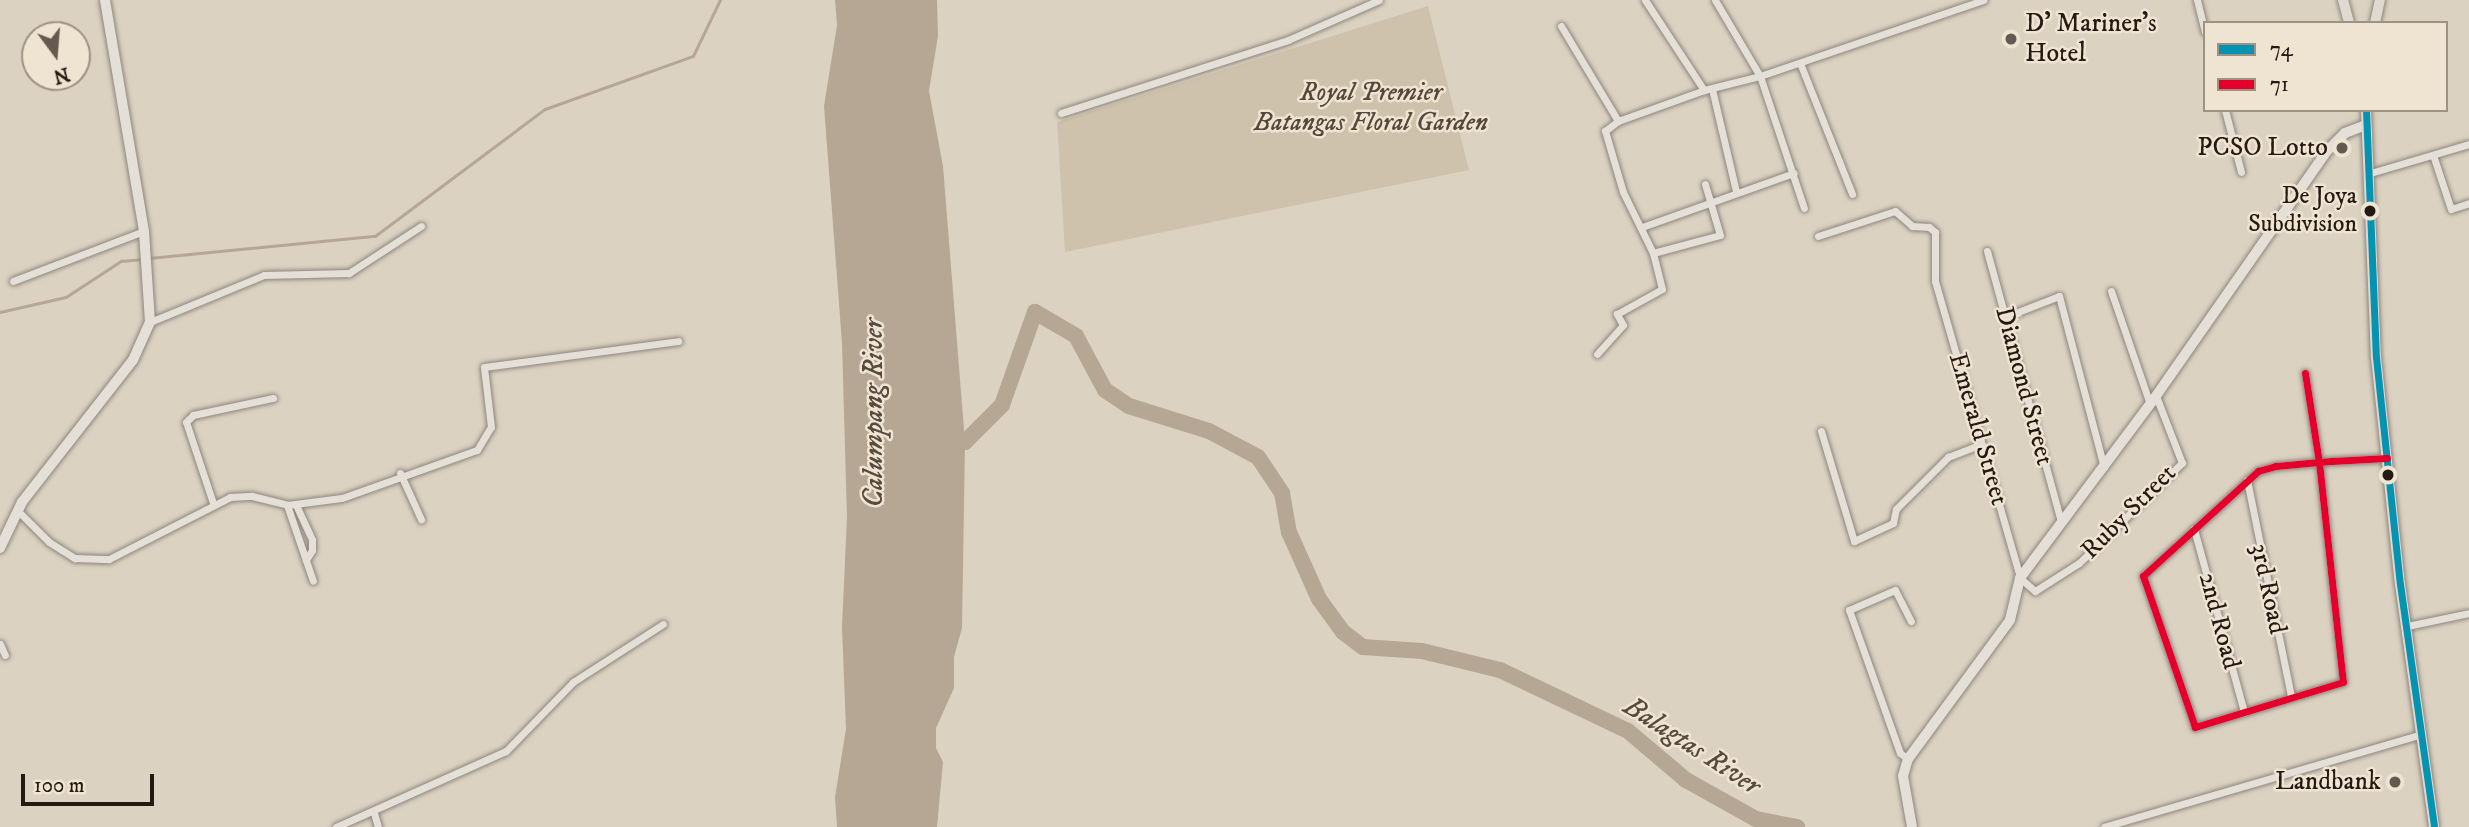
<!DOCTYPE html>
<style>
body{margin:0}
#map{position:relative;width:2469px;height:827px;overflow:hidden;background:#dcd2c2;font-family:"IM FELL DW Pica",serif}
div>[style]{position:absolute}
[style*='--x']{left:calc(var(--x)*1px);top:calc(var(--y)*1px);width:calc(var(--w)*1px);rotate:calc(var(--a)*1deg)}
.green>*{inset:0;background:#cfc2ad}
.water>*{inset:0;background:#b5a794}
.stream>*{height:2.5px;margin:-1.25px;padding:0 1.25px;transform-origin:1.25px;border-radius:1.25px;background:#b5a794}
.river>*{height:16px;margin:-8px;padding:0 8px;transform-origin:8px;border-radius:8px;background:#b5a794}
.roads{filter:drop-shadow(0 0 2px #8d867d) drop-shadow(0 0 2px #8d867d)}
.street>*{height:7px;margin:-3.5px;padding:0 3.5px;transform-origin:3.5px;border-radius:3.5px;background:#e4dfd7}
.secondary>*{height:10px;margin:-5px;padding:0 5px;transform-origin:5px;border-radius:5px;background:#e4dfd7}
.primary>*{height:10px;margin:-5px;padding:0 5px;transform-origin:5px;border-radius:5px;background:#dfd9d0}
.bus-1>*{height:7px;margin:-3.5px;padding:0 3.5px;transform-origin:3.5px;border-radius:3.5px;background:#0593b2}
.bus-2>*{height:7px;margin:-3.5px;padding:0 3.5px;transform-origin:3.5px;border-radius:3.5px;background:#e4002b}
.dots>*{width:19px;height:19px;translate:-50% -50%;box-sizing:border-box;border:4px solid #efe3d1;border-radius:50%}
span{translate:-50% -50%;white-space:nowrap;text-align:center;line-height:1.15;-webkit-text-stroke:5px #efe3d1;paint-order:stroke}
.bus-label{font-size:24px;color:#241913}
.right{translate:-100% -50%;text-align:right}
.poi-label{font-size:26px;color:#241913}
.left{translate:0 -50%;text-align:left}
.park-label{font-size:26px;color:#54483c;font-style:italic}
.street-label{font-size:26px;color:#241913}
.water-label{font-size:28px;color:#574a3f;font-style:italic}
.legend{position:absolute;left:2203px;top:21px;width:245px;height:91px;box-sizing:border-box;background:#efe3d1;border:2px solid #9e9285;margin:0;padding:9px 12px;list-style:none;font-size:21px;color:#241913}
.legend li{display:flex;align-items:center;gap:14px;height:35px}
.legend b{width:35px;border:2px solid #9e9285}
.north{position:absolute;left:21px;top:21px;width:70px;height:70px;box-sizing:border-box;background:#efe3d1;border:2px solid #9e9285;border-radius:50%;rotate:164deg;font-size:19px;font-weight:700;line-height:28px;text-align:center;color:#241913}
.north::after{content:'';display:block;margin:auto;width:24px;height:32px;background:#645a50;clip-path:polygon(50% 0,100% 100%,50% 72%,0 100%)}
.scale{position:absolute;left:21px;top:774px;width:133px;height:32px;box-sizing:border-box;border:4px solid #241913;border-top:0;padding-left:9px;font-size:21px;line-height:24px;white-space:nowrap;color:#241913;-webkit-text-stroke:5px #efe3d1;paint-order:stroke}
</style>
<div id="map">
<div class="green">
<i style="clip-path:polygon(1428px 6px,1469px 170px,1065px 252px,1057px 122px)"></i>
</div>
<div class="water">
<i style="clip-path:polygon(835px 0,937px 0,938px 36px,929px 91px,943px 166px,965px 442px,962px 628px,954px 657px,954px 688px,936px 728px,936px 748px,943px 762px,937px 827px,837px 827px,835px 797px,846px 729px,842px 627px,847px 517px,842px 343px,824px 106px,837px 25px)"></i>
</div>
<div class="stream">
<i style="--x:149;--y:258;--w:227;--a:-5.6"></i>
<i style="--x:375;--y:236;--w:212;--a:-36.8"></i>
<i style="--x:545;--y:109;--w:157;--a:-19.7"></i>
<i style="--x:693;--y:56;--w:62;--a:-64.3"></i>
<i style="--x:0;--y:312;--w:68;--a:-12.8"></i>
<i style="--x:66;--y:297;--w:66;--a:-33.2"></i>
<i style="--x:121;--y:261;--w:22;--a:-5"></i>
</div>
<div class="river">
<i style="--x:943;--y:447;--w:23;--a:-13"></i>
<i style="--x:965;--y:442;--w:52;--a:-45"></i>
<i style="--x:1002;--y:405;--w:99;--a:-70.5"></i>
<i style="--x:1035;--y:312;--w:48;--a:30.3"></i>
<i style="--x:1076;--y:336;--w:61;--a:61.8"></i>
<i style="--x:1105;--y:390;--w:29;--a:34"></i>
<i style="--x:1129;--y:406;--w:84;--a:17.4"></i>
<i style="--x:1209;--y:431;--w:55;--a:28"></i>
<i style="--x:1258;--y:457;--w:43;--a:56.3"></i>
<i style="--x:1282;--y:493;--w:40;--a:80"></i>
<i style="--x:1289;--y:532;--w:73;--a:65.9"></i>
<i style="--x:1319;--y:599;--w:41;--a:54"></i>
<i style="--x:1343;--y:632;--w:25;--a:37"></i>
<i style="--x:1363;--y:647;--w:59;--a:3.9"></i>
<i style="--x:1422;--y:651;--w:80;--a:13.7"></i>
<i style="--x:1500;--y:670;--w:142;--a:25.5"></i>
<i style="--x:1628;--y:731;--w:76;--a:40.2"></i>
<i style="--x:1686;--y:780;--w:80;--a:29.1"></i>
<i style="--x:1756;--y:819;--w:42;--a:11"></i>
</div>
<div class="roads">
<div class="street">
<i style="--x:1645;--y:0;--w:108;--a:56.8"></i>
<i style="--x:1715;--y:0;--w:88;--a:59.4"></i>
<i style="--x:1760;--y:76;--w:139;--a:71.6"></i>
<i style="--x:2197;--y:0;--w:33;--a:76"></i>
<i style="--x:1561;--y:26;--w:111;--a:59"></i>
<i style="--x:1800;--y:63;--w:141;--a:68.3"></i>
<i style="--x:1712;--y:89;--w:105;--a:76.8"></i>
<i style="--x:2225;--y:110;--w:64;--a:75.5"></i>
<i style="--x:1061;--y:113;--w:238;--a:-17.8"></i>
<i style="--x:1288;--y:40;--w:99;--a:-23.7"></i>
<i style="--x:2433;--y:155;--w:57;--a:71.6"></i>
<i style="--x:2451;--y:209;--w:19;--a:-18"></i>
<i style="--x:2367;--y:174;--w:106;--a:-16.4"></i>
<i style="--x:1642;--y:227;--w:161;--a:-19.6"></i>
<i style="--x:1818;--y:236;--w:81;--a:-18"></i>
<i style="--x:1895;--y:211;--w:23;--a:41"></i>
<i style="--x:1912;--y:226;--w:17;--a:3"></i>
<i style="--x:1929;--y:227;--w:8;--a:40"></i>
<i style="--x:1935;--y:232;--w:49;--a:90"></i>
<i style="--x:1935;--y:281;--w:309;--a:74"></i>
<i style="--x:2020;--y:578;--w:20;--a:41"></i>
<i style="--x:2035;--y:591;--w:52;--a:-32.5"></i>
<i style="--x:2079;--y:563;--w:144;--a:-44.2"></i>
<i style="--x:2182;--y:463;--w:72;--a:-111.2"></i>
<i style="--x:1987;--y:251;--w:280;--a:74.7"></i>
<i style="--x:1653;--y:253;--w:69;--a:-15"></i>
<i style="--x:1720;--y:235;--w:53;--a:-106.4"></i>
<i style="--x:13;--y:281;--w:140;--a:-20.9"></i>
<i style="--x:2111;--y:291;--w:120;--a:71"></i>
<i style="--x:2005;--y:317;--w:58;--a:-21.3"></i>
<i style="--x:2059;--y:296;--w:177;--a:75.3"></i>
<i style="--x:150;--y:322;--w:123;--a:-22.4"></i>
<i style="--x:264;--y:275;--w:85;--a:-1.3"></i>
<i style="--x:349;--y:273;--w:86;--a:-33.1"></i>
<i style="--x:1597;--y:354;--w:39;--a:-48"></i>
<i style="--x:1623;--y:325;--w:13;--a:-119"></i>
<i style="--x:1617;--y:314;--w:51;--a:-29.1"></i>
<i style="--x:1662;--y:289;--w:37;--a:-104"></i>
<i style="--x:1653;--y:253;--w:68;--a:-116.2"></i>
<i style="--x:1623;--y:192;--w:64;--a:-106.4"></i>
<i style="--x:1605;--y:131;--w:16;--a:-38"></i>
<i style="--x:1618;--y:121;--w:91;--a:-19.8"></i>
<i style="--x:1704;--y:90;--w:58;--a:-14"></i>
<i style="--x:1760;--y:76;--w:236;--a:-18.8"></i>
<i style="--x:2305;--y:373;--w:90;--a:81.1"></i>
<i style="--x:2319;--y:462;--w:221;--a:83.8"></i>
<i style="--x:2343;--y:682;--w:155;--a:163.1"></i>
<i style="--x:2195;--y:727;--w:160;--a:-109"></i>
<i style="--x:2143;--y:576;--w:156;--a:-42.4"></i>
<i style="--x:2258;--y:471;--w:19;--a:-16"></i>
<i style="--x:2276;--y:466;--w:43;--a:-5.3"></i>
<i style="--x:2319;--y:462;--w:13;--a:-4"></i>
<i style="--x:2332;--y:461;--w:55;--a:-3.1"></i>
<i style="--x:1821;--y:431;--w:115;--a:73.3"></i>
<i style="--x:1854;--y:541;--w:43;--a:-24.8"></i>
<i style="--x:1893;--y:523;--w:14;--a:-78"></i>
<i style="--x:1896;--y:509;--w:74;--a:-45"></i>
<i style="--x:1948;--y:457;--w:36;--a:-21"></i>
<i style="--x:400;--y:473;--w:51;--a:65.5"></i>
<i style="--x:2247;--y:480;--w:221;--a:78.5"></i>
<i style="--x:213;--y:503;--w:85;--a:-108.4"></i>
<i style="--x:186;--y:422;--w:10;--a:-45"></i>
<i style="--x:193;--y:415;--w:82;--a:-12"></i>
<i style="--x:287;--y:505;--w:80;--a:71.1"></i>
<i style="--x:296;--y:505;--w:38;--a:65"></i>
<i style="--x:312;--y:540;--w:10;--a:90"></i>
<i style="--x:312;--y:550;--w:12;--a:121"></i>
<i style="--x:17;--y:510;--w:45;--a:45"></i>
<i style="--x:49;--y:542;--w:31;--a:32"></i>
<i style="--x:75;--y:558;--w:34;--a:2"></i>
<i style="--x:109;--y:559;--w:136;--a:-27.1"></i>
<i style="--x:230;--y:497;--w:22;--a:-3"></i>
<i style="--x:252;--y:496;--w:36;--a:14"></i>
<i style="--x:287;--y:505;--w:55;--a:-7.3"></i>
<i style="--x:342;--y:498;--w:143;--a:-19.6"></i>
<i style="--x:477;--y:450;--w:27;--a:-59"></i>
<i style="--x:491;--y:427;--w:60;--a:-96.7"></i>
<i style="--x:484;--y:367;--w:196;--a:-7.6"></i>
<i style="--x:2194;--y:529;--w:190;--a:74.7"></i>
<i style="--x:2407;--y:626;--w:63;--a:-11.8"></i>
<i style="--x:0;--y:644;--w:12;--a:66"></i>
<i style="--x:1908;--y:759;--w:10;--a:-143"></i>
<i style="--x:1900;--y:753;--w:152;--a:-109.6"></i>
<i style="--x:1849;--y:610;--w:50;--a:-23.5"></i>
<i style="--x:1895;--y:590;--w:35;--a:63"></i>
<i style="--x:374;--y:813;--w:15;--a:74"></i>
<i style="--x:336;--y:827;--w:186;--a:-24.1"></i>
<i style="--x:506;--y:751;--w:96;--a:-45.8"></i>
<i style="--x:573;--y:682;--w:107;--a:-32.8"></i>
<i style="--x:2104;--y:827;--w:331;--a:-16.3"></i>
</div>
<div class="secondary">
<i style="--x:0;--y:548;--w:51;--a:-64.4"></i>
<i style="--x:22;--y:502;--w:180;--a:-52"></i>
<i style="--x:133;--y:360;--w:42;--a:-65.9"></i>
<i style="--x:150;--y:322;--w:91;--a:-93.8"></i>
<i style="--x:144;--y:231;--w:234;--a:-99.6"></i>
<i style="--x:1912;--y:827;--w:52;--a:-100"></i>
<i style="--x:1903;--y:776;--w:18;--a:-74"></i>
<i style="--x:1908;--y:759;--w:172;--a:-53.7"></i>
<i style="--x:2010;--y:620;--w:43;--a:-76.6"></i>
<i style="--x:2020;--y:578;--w:227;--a:-53.2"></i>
<i style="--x:2156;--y:396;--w:297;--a:-55.1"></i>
<i style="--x:2326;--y:152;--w:27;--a:-45"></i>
<i style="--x:2345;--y:133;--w:22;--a:-21"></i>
</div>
<div class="primary">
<i style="--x:2343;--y:0;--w:24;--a:75"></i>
<i style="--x:2375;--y:23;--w:24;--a:-78"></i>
<i style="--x:2366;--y:110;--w:247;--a:87.7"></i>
<i style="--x:2376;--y:357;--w:228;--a:84"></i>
<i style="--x:2400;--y:584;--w:245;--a:82"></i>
</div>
</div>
<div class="bus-1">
<i style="--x:2366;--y:110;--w:247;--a:87.7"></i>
<i style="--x:2376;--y:357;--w:228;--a:84"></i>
<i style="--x:2400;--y:584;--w:245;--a:82"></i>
</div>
<div class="bus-2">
<i style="--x:2305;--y:373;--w:90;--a:81.1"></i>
<i style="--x:2319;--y:462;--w:221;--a:83.8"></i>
<i style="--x:2343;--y:682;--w:155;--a:163.1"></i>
<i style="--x:2195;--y:727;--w:160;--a:-109"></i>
<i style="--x:2143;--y:576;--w:156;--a:-42.4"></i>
<i style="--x:2258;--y:471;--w:19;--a:-16"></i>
<i style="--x:2276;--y:466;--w:43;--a:-5.3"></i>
<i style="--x:2319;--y:462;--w:13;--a:-4"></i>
<i style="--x:2332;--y:461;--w:55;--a:-3.1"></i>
</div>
<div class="dots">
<i style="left:2011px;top:39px;background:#645a50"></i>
<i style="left:2342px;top:148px;background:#645a50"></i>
<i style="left:2370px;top:211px;background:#241913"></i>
<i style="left:2388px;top:475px;background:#241913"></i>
<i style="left:2395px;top:782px;background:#645a50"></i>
</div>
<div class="bus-label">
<span class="right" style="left:2357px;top:211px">De Joya<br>Subdivision</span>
</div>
<div class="poi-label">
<span class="left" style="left:2025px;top:39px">D' Mariner's<br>Hotel</span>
<span class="right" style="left:2328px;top:148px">PCSO Lotto</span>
<span class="right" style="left:2381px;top:782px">Landbank</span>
</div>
<div class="park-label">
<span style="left:1371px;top:108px">Royal Premier<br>Batangas Floral Garden</span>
</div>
<div class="street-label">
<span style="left:2024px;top:386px;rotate:75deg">Diamond Street</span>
<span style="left:1978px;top:429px;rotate:74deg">Emerald Street</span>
<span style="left:2129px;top:512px;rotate:-45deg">Ruby Street</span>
<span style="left:2268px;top:589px;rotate:78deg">3rd Road</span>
<span style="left:2219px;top:621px;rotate:75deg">2nd Road</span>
</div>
<div class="water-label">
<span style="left:874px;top:413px;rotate:-90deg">Calumpang River</span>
<span style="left:1692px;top:746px;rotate:33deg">Balagtas River</span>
</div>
<ul class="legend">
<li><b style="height:9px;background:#0593b2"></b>74</li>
<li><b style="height:9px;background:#e4002b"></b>71</li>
</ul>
<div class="north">N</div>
<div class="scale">100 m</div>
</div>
